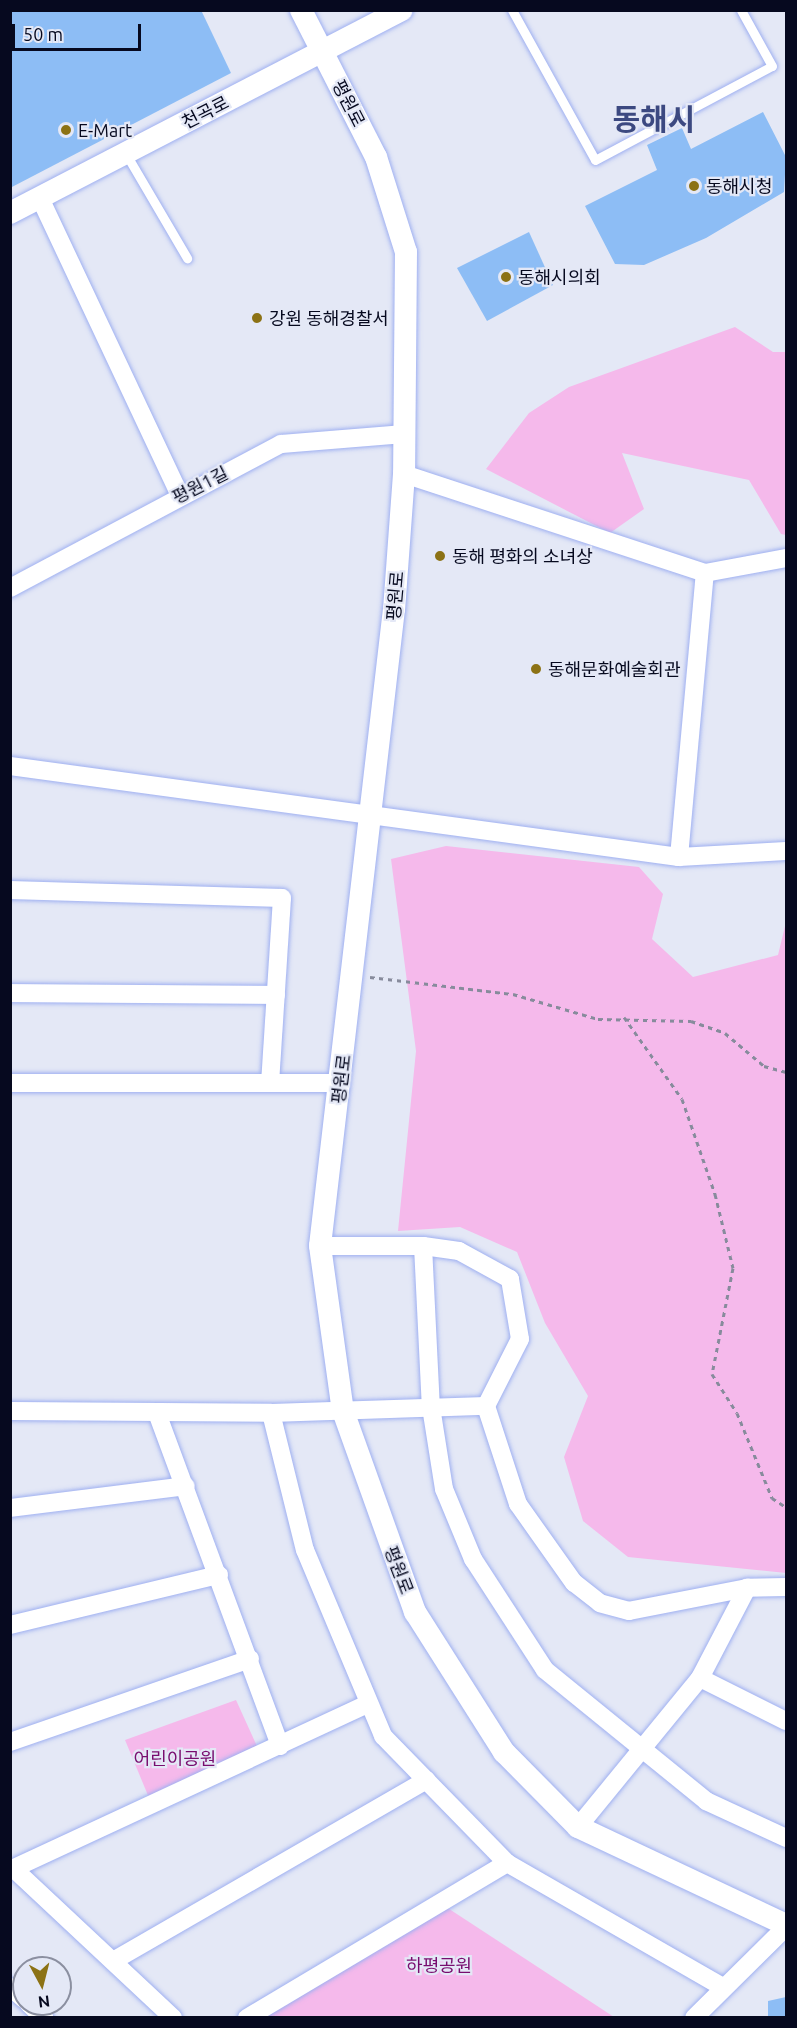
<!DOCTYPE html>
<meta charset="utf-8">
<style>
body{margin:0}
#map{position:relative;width:797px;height:2028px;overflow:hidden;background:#e4e8f6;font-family:Ubuntu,"Noto Sans KR",sans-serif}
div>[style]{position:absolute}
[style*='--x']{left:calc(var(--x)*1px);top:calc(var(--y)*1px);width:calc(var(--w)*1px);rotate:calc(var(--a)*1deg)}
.green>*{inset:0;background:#f5b9eb}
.building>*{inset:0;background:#8dbdf5}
.path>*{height:3px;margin-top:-1.5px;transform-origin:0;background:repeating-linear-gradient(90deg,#878b9c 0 4.5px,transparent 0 9px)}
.roads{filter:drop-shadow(0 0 2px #9fb0f1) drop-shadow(0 0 2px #9fb0f1)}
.service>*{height:9px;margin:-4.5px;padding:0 4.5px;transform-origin:4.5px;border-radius:4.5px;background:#fff}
.minor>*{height:18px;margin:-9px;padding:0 9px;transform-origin:9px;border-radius:9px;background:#fff}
.tertiary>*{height:22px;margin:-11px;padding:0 11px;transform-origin:11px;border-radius:11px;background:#fff}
.dots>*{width:16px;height:16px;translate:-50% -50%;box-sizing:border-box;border:3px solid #e4e8f6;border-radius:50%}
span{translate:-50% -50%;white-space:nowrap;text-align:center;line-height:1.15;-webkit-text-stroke:4.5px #e4e8f6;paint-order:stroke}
.street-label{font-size:18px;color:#06091f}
.poi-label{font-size:18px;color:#06091f}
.left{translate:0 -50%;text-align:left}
.park-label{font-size:18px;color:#780d6f}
.town-label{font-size:30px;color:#3c4981;font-weight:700}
.frame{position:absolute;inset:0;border:12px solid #06091f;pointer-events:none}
.north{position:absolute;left:12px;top:1956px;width:60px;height:60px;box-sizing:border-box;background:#e4e8f6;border:2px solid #8b8fa0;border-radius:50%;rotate:173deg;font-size:16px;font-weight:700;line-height:24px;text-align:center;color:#06091f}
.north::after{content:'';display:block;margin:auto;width:21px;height:27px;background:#8c7215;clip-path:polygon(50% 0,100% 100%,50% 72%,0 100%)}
.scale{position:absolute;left:12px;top:24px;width:129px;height:27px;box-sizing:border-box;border:3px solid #06091f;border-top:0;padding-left:8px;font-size:18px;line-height:21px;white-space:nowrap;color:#06091f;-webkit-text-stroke:4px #e4e8f6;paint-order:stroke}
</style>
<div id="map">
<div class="green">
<i style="clip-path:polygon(735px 327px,773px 352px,786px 352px,786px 535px,781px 534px,749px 480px,622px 453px,644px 509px,610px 533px,486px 469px,529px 413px,569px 387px)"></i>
<i style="clip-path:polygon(446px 846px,639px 867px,663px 894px,652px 939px,693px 977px,778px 955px,786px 922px,786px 1573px,628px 1557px,583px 1521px,564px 1457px,588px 1396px,545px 1323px,517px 1252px,460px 1227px,398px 1231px,416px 1051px,391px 859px)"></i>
<i style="clip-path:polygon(236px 1700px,261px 1755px,152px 1805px,125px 1740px)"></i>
<i style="clip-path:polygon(440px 1903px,614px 2017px,252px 2018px)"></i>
</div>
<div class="building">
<i style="clip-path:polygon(10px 10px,201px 10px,231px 73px,10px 188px)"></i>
<i style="clip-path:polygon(763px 112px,786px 157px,784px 192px,706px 238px,644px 265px,615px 264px,585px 206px,657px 170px,647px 145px,682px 128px,691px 149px)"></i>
<i style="clip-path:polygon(529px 232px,553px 285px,487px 321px,457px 268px)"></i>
<i style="clip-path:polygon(786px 1997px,786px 2018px,768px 2018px,768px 2001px)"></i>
</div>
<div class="path">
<i style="--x:370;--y:977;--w:144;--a:6.8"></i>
<i style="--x:513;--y:994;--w:89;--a:16.4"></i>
<i style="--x:598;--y:1019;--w:93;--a:1.2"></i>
<i style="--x:691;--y:1021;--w:36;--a:19"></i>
<i style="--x:725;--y:1033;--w:51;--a:40.2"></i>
<i style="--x:764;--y:1066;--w:23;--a:15"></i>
<i style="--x:624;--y:1017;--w:100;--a:54.7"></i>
<i style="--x:682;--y:1099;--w:101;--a:70.8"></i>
<i style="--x:715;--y:1194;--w:76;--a:76.3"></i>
<i style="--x:733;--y:1268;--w:108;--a:101.2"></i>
<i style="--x:712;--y:1374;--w:46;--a:57.3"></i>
<i style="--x:737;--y:1413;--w:92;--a:67.6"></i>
<i style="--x:772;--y:1498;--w:17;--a:33"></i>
</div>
<div class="roads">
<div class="service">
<i style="--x:512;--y:10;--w:171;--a:61"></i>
<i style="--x:595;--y:160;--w:200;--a:-28"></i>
<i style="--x:772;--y:66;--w:64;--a:-119"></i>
<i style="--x:126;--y:154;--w:121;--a:59.6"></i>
</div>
<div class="minor">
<i style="--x:40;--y:198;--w:329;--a:64.8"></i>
<i style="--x:404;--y:474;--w:317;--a:18.2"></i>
<i style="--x:705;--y:573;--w:82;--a:-10.5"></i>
<i style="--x:10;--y:588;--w:307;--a:-28"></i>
<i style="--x:281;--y:444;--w:124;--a:-4.6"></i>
<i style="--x:10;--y:766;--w:675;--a:7.75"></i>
<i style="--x:679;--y:857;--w:107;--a:-3.2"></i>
<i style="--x:679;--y:857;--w:285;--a:-84.8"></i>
<i style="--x:10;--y:890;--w:272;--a:1.7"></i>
<i style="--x:282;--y:898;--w:185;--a:93.7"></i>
<i style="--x:10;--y:993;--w:266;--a:0.4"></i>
<i style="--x:10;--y:1083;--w:331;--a:0"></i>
<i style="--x:320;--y:1246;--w:103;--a:0"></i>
<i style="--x:10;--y:1411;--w:261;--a:0.4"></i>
<i style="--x:271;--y:1413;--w:215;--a:-1.9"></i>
<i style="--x:157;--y:1413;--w:355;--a:69.7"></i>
<i style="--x:271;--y:1413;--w:141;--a:76.1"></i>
<i style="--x:305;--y:1550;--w:202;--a:67.2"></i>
<i style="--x:383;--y:1736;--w:177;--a:45.7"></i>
<i style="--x:507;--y:1863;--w:250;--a:29.9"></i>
<i style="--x:10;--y:1508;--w:177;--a:-7.1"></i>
<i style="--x:786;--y:1587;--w:39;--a:179"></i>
<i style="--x:747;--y:1588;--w:120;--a:169"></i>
<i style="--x:629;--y:1611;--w:30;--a:-165"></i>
<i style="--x:600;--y:1603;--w:33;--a:-142"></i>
<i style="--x:574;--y:1583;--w:97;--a:-125.3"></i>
<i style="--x:518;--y:1504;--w:103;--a:-108.1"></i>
<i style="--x:486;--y:1406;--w:75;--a:-63.1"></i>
<i style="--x:520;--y:1339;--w:61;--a:-99.5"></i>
<i style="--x:510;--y:1279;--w:58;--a:-151.2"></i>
<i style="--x:459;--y:1251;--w:36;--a:-172"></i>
<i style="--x:423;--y:1246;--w:161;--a:87.2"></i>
<i style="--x:431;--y:1407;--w:83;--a:81"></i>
<i style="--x:444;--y:1489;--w:76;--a:67.5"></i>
<i style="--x:473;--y:1559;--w:132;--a:57"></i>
<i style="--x:545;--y:1670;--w:208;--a:39.1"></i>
<i style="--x:706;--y:1801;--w:88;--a:24.8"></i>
<i style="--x:10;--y:1625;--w:215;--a:-13.5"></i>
<i style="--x:700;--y:1678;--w:96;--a:26.6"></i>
<i style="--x:10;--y:1742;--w:254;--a:-19.1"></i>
<i style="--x:578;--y:1827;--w:193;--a:-50.7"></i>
<i style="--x:700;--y:1678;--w:102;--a:-62.4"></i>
<i style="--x:14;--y:1869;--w:218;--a:43.1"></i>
<i style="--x:10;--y:1870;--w:392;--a:-24.9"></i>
<i style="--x:113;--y:1961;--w:362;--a:-30"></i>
<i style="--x:10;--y:1987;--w:18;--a:41"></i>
<i style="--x:29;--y:2004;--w:21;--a:43"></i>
<i style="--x:247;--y:2018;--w:303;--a:-30.8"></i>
<i style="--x:694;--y:2018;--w:129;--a:-44.7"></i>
</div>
<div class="tertiary">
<i style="--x:301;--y:10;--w:165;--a:63"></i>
<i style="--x:376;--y:157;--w:100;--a:72.5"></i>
<i style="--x:406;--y:252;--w:222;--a:90.5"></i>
<i style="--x:404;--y:474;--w:135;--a:94.2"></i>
<i style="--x:394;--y:609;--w:641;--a:96.63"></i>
<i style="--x:320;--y:1246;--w:167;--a:82.1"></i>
<i style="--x:343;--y:1411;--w:214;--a:70.3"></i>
<i style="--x:415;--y:1612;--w:166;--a:57.6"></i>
<i style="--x:504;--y:1752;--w:105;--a:45.4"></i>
<i style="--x:578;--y:1827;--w:230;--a:25.2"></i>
<i style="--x:10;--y:213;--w:441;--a:-27.4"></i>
</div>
</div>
<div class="dots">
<i style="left:66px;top:130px;background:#8c7215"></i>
<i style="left:694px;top:186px;background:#8c7215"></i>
<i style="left:506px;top:277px;background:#8c7215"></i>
<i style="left:257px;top:318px;background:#8c7215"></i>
<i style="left:440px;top:556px;background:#8c7215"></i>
<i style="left:536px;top:669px;background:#8c7215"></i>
</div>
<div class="street-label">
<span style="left:349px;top:103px;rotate:63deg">평원로</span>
<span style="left:205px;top:112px;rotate:-27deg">천곡로</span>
<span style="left:200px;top:485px;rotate:-27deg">평원1길</span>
<span style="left:395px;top:596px;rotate:-85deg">평원로</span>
<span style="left:341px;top:1079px;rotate:-83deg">평원로</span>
<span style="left:399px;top:1570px;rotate:69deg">평원로</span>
</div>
<div class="poi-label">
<span class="left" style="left:78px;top:130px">E-Mart</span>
<span class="left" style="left:706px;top:186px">동해시청</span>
<span class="left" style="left:518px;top:277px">동해시의회</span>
<span class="left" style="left:269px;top:318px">강원 동해경찰서</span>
<span class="left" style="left:452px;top:556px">동해 평화의 소녀상</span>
<span class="left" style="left:548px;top:669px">동해문화예술회관</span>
</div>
<div class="park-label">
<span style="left:175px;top:1758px">어린이공원</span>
<span style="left:439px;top:1965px">하평공원</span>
</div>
<div class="town-label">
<span style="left:654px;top:119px">동해시</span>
</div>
<div class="frame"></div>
<div class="north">N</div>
<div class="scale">50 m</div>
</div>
